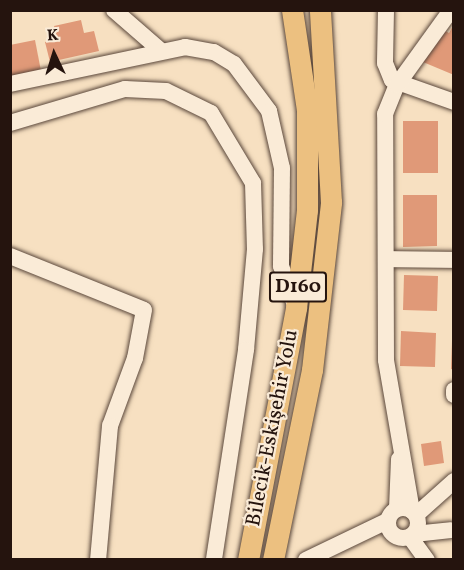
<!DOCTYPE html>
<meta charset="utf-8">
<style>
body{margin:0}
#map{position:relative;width:464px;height:570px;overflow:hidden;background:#f7e0c1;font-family:Vollkorn,serif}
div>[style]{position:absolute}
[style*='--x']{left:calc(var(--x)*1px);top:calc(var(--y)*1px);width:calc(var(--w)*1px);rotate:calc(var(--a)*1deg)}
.building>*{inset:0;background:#e09978}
.roads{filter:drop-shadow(0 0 2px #5a473b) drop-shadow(0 0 2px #5a473b)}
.minor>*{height:16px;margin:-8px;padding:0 8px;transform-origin:8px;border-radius:8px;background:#faebd7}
.minor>.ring{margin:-8px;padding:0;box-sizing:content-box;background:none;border:16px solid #faebd7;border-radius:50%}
.major>*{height:21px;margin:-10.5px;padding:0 10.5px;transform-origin:10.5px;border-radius:10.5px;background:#ecc080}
span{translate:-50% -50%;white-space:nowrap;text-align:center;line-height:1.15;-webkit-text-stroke:4.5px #faebd7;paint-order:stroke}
.shield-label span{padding:2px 4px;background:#faebd7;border:2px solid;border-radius:4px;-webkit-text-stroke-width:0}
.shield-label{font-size:20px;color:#25140e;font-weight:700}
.street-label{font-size:21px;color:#25140e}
.frame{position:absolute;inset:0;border:12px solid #25140e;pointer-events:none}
.north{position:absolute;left:24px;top:24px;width:60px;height:60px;-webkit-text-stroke:4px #faebd7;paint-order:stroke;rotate:356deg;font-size:16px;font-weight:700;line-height:24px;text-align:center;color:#25140e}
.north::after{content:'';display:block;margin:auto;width:21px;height:27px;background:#25140e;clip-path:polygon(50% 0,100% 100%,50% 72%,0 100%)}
</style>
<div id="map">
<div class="building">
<i style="clip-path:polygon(81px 20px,84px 33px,94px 31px,99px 51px,50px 62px,45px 42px,57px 39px,54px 26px)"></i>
<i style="clip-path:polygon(454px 24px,454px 75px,423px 62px,442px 29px,449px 33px)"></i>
<i style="clip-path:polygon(35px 40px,41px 71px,10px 78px,10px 45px)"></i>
<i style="clip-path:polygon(403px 121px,438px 121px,438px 173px,403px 173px)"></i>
<i style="clip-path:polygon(403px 195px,437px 195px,437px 246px,403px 247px)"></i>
<i style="clip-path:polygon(404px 275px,438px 276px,437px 311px,403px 310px)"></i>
<i style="clip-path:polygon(401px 331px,436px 333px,435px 367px,400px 366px)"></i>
<i style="clip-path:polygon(452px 341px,454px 341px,454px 370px,451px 369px)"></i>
<i style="clip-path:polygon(441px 441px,444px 463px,424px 466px,421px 444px)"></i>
</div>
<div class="roads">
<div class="minor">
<i style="--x:114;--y:10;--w:61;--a:41"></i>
<i style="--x:386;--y:10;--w:53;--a:91.1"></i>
<i style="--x:385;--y:63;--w:18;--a:68"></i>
<i style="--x:392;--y:80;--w:66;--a:19.5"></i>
<i style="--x:10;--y:84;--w:179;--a:-11.9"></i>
<i style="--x:185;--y:47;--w:29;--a:10"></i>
<i style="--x:214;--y:52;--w:23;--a:31"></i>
<i style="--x:234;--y:64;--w:59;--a:53.3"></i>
<i style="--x:269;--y:111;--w:58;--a:77.2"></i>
<i style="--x:282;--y:168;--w:98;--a:90.6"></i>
<i style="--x:281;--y:266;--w:45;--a:70.3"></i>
<i style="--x:10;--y:123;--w:120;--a:-16.5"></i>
<i style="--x:125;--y:89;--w:41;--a:2.8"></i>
<i style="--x:166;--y:91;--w:50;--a:26.1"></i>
<i style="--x:211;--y:113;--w:82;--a:59"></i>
<i style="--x:253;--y:183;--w:66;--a:88.3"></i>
<i style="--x:255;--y:249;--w:101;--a:95.1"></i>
<i style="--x:246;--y:350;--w:212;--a:98.7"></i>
<i style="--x:10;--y:256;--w:144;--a:21.9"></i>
<i style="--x:144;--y:310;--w:49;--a:100.6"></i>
<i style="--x:135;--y:358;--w:72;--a:110.2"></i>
<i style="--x:110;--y:426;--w:135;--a:95.1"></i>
<i style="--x:386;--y:259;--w:68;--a:0.8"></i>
<i style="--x:454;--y:390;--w:5;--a:90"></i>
<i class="ring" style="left:388px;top:508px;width:14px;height:14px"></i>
<i style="--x:397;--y:509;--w:50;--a:-87.7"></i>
<i style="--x:412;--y:511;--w:153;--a:-99.8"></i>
<i style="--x:386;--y:360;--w:246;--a:-90.2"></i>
<i style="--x:385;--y:114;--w:31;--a:-68"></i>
<i style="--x:397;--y:85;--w:92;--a:-54.2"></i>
<i style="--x:416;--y:515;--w:51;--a:-41.8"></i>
<i style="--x:414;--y:534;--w:37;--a:-6"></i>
<i style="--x:410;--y:537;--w:29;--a:54"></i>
<i style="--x:306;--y:560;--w:90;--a:-25.7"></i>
</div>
<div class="major">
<i style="--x:248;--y:560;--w:257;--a:-79.2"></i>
<i style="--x:296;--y:308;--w:99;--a:-83.6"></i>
<i style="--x:307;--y:210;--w:100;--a:-90"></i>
<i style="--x:307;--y:110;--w:101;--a:-98.5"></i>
<i style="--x:273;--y:560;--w:194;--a:-78.4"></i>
<i style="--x:312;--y:370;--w:169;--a:-83.5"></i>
<i style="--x:331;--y:202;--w:192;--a:-93.3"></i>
</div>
</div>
<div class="shield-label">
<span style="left:298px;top:287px">D160</span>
</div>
<div class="street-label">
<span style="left:273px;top:428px;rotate:-79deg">Bilecik-Eskişehir Yolu</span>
</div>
<div class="frame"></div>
<div class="north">K</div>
</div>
